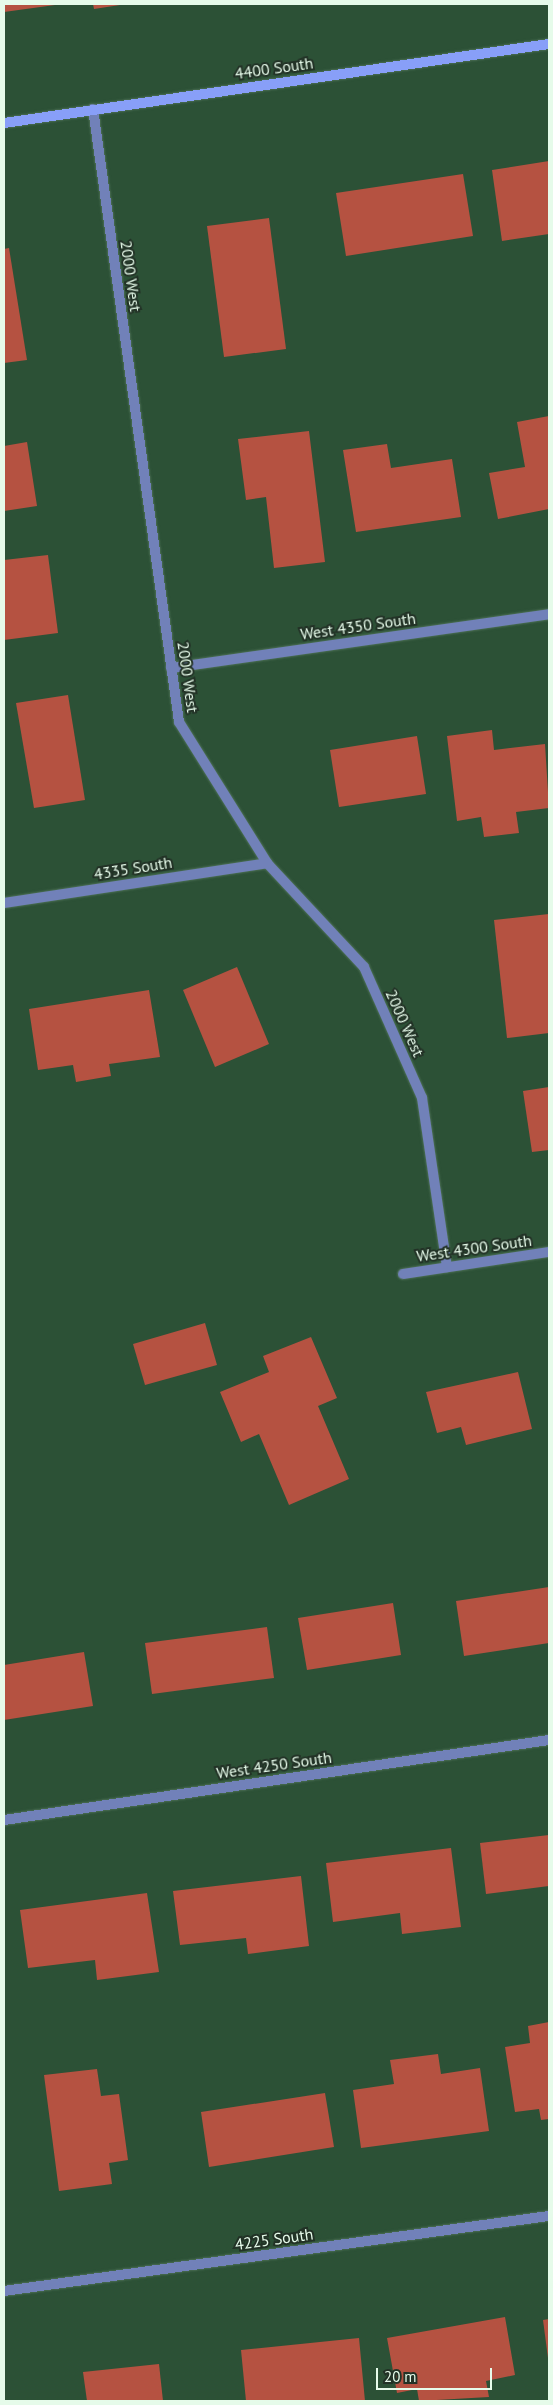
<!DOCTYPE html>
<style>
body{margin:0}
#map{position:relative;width:553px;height:2405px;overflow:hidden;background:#2c5136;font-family:"PT Sans",sans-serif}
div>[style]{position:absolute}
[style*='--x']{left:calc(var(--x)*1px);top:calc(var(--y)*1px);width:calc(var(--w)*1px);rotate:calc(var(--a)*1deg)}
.building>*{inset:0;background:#b55241}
.roads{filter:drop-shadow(0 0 1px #4d7056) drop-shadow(0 0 1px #4d7056)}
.street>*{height:10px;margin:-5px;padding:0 5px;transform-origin:5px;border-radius:5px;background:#7181b9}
.secondary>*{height:10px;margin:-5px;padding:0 5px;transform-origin:5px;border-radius:5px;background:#889ff8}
span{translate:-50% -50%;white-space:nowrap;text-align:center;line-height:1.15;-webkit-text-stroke:4px #223226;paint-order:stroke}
.street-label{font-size:16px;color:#e6fbea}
.frame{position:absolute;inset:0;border:5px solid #e6fbea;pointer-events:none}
.scale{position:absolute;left:376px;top:2368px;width:116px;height:22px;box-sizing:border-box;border:2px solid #e6fbea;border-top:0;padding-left:6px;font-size:15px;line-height:18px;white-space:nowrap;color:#e6fbea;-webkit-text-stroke:4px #223226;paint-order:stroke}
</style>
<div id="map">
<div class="building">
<i style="clip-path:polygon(4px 4px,55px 4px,55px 5px,4px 12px)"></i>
<i style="clip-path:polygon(93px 4px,120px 4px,120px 5px,94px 9px)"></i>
<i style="clip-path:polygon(549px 161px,549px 234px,502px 241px,492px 170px)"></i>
<i style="clip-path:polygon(463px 174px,473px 236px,346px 256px,336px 193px)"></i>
<i style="clip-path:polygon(269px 218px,286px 349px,224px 357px,207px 226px)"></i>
<i style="clip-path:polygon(9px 248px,27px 360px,4px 363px,4px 249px)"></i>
<i style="clip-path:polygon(549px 416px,549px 509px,498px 519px,489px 473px,525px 467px,517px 422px)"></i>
<i style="clip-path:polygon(309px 431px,325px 562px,274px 568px,266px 497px,246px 500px,238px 439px)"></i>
<i style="clip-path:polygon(27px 442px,37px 506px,4px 511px,4px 446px)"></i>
<i style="clip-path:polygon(387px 444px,391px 468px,452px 459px,461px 517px,356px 532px,343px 450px)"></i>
<i style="clip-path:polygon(48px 555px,58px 633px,4px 640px,4px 560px)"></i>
<i style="clip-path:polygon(68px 695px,85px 800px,34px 808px,16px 703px)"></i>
<i style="clip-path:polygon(492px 730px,494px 750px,545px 744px,549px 808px,516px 812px,519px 833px,484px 837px,481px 817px,457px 821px,447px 736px)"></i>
<i style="clip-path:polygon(417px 736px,426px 794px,339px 807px,330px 750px)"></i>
<i style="clip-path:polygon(549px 914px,549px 1033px,507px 1038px,494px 920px)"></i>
<i style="clip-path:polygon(237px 967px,269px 1044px,215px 1067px,183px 990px)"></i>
<i style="clip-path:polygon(149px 990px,160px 1057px,109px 1064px,111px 1076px,76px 1082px,73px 1065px,38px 1070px,29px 1009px)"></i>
<i style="clip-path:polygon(549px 1087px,549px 1150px,532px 1152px,523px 1091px)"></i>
<i style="clip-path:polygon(205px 1323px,217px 1365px,145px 1385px,133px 1344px)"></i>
<i style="clip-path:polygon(311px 1337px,337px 1398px,318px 1406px,349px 1479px,289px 1505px,259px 1434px,241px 1442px,220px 1392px,269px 1372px,263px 1356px)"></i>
<i style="clip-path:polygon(518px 1372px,532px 1429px,466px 1445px,461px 1427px,437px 1433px,426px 1392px)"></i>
<i style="clip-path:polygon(549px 1587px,549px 1643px,464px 1656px,456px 1601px)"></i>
<i style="clip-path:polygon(393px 1603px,401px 1655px,307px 1670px,298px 1618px)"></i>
<i style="clip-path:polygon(267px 1627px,274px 1678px,152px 1694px,145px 1643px)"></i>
<i style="clip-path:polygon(84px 1652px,93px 1706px,4px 1720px,4px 1665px)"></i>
<i style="clip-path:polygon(549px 1835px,549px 1886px,486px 1894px,480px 1843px)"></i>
<i style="clip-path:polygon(451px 1848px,461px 1927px,402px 1934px,400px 1913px,333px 1922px,326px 1863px)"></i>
<i style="clip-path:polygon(301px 1876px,309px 1946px,248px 1954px,246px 1938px,180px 1945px,173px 1891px)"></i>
<i style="clip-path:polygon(147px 1893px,159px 1972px,97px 1980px,95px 1960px,28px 1968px,20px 1910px)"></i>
<i style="clip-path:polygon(549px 2022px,549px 2119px,541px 2120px,539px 2109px,515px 2112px,505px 2047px,530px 2043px,528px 2026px)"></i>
<i style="clip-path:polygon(438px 2054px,441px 2074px,480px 2068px,489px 2131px,361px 2148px,353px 2090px,394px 2084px,390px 2060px)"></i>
<i style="clip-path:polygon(97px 2069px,101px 2096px,119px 2094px,128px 2160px,109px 2163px,112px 2184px,59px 2191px,44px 2075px)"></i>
<i style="clip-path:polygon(325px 2093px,334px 2147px,209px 2167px,201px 2112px)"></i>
<i style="clip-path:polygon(505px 2317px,515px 2375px,486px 2381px,489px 2397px,419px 2401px,417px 2389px,397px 2393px,387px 2338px)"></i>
<i style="clip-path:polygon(549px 2319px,549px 2358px,548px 2358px,543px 2320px)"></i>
<i style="clip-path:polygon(359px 2338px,365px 2401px,246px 2401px,241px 2350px)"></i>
<i style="clip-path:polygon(159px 2364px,163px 2401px,87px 2401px,83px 2372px)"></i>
</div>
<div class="roads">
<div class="street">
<i style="--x:93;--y:109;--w:619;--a:82.01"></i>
<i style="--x:179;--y:722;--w:166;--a:58"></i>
<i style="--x:267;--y:863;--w:142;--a:47"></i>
<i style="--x:364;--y:967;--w:143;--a:66.1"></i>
<i style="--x:422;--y:1098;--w:171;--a:81.6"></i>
<i style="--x:171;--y:668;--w:382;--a:-8.1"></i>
<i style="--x:4;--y:903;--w:266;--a:-8.6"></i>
<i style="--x:403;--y:1274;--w:148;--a:-8.6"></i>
<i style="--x:4;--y:1820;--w:551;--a:-8.35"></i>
<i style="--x:4;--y:2291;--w:550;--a:-7.84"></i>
</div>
<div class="secondary">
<i style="--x:4;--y:123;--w:551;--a:-8.25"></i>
</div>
</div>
<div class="street-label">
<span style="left:274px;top:68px;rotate:-8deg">4400 South</span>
<span style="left:131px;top:276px;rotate:82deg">2000 West</span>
<span style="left:358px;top:626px;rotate:-8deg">West 4350 South</span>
<span style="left:188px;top:677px;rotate:82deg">2000 West</span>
<span style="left:133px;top:868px;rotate:-9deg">4335 South</span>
<span style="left:405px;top:1023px;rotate:66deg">2000 West</span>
<span style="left:474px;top:1248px;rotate:-8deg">West 4300 South</span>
<span style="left:274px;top:1765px;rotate:-8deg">West 4250 South</span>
<span style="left:274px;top:2239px;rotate:-8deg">4225 South</span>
</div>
<div class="frame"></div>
<div class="scale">20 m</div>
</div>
